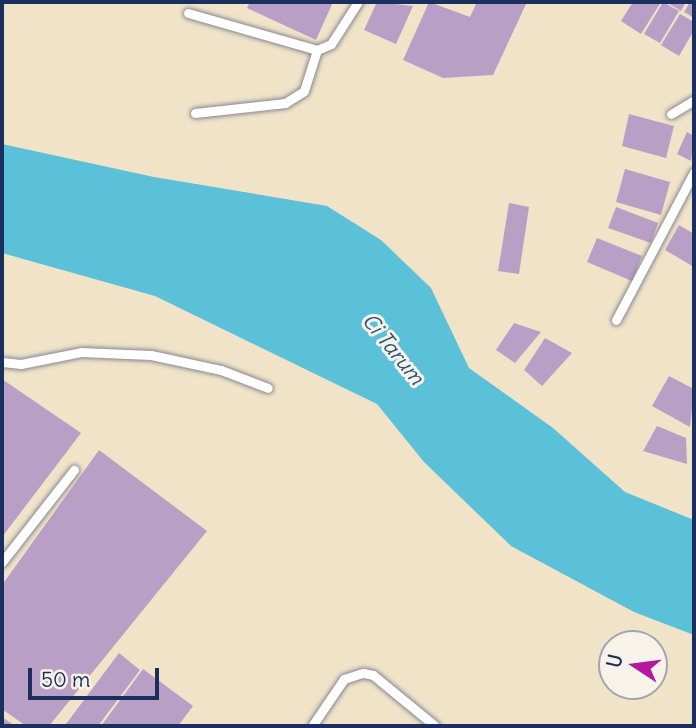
<!DOCTYPE html>
<style>
body{margin:0}
#map{position:relative;width:696px;height:728px;overflow:hidden;background:#f0e3c8;font-family:Delius,sans-serif}
div>[style]{position:absolute}
[style*='--x']{left:calc(var(--x)*1px);top:calc(var(--y)*1px);width:calc(var(--w)*1px);rotate:calc(var(--a)*1deg)}
.water>*{inset:0;background:#5bc1d9}
.building>*{inset:0;background:#b99fc5}
.roads{filter:drop-shadow(0 0 2px #868993) drop-shadow(0 0 2px #868993)}
.service>*{height:9px;margin:-4.5px;padding:0 4.5px;transform-origin:4.5px;border-radius:4.5px;background:#fff}
span{translate:-50% -50%;white-space:nowrap;text-align:center;line-height:1.15;-webkit-text-stroke:6px #f7f3e8;paint-order:stroke}
.water-label{font-size:21px;color:#2b547d;font-style:italic}
.frame{position:absolute;inset:0;border:4px solid #1b2f5e;pointer-events:none}
.north{position:absolute;left:598px;top:630px;width:70px;height:70px;box-sizing:border-box;background:#f7f3e8;border:2px solid #9fa5b1;border-radius:50%;rotate:283deg;font-size:19px;font-weight:700;line-height:28px;text-align:center;color:#1b2f5e}
.north::after{content:'';display:block;margin:auto;width:24px;height:32px;background:#b5179e;clip-path:polygon(50% 0,100% 100%,50% 72%,0 100%)}
.scale{position:absolute;left:28px;top:668px;width:131px;height:32px;box-sizing:border-box;border:4px solid #1b2f5e;border-top:0;padding-left:9px;font-size:21px;line-height:24px;white-space:nowrap;color:#1b2f5e;-webkit-text-stroke:5px #f7f3e8;paint-order:stroke}
</style>
<div id="map">
<div class="water">
<i style="clip-path:polygon(2px 144px,154px 177px,327px 206px,381px 240px,431px 288px,469px 368px,553px 428px,625px 492px,694px 520px,694px 635px,634px 612px,511px 546px,424px 462px,377px 404px,155px 296px,2px 253px)"></i>
</div>
<div class="building">
<i style="clip-path:polygon(250px 2px,333px 2px,316px 40px,247px 8px)"></i>
<i style="clip-path:polygon(377px 2px,413px 6px,396px 44px,364px 30px)"></i>
<i style="clip-path:polygon(429px 2px,470px 17px,477px 2px,527px 2px,493px 75px,443px 78px,403px 60px)"></i>
<i style="clip-path:polygon(633px 2px,661px 2px,641px 34px,621px 21px)"></i>
<i style="clip-path:polygon(663px 2px,679px 11px,660px 43px,644px 34px)"></i>
<i style="clip-path:polygon(666px 2px,686px 2px,681px 11px)"></i>
<i style="clip-path:polygon(690px 2px,694px 2px,694px 18px,684px 12px)"></i>
<i style="clip-path:polygon(680px 14px,694px 22px,694px 30px,679px 56px,661px 45px)"></i>
<i style="clip-path:polygon(629px 114px,674px 126px,666px 158px,622px 146px)"></i>
<i style="clip-path:polygon(687px 132px,694px 136px,691px 161px,677px 154px)"></i>
<i style="clip-path:polygon(625px 169px,670px 182px,661px 215px,616px 202px)"></i>
<i style="clip-path:polygon(509px 203px,529px 207px,519px 274px,498px 271px)"></i>
<i style="clip-path:polygon(616px 207px,658px 223px,651px 243px,608px 228px)"></i>
<i style="clip-path:polygon(679px 225px,694px 234px,694px 267px,665px 250px)"></i>
<i style="clip-path:polygon(597px 238px,642px 256px,632px 281px,587px 262px)"></i>
<i style="clip-path:polygon(514px 323px,541px 332px,515px 363px,496px 350px)"></i>
<i style="clip-path:polygon(545px 338px,572px 353px,542px 386px,524px 370px)"></i>
<i style="clip-path:polygon(669px 376px,694px 389px,690px 427px,652px 406px)"></i>
<i style="clip-path:polygon(2px 379px,81px 433px,2px 537px)"></i>
<i style="clip-path:polygon(657px 426px,686px 438px,687px 464px,643px 451px)"></i>
<i style="clip-path:polygon(99px 450px,207px 531px,49px 726px,26px 726px,2px 709px,2px 585px)"></i>
<i style="clip-path:polygon(119px 653px,140px 670px,98px 726px,69px 726px,66px 724px)"></i>
<i style="clip-path:polygon(143px 669px,193px 706px,178px 726px,101px 726px)"></i>
<i style="clip-path:polygon(2px 717px,15px 726px,2px 726px)"></i>
</div>
<div class="roads">
<div class="service">
<i style="--x:188;--y:13;--w:134;--a:16"></i>
<i style="--x:317;--y:50;--w:15;--a:-23"></i>
<i style="--x:331;--y:44;--w:50;--a:-57.3"></i>
<i style="--x:195;--y:113;--w:91;--a:-6.3"></i>
<i style="--x:285;--y:103;--w:22;--a:-32"></i>
<i style="--x:304;--y:91;--w:43;--a:-72.4"></i>
<i style="--x:671;--y:114;--w:27;--a:-31"></i>
<i style="--x:616;--y:320;--w:167;--a:-62.2"></i>
<i style="--x:2;--y:362;--w:19;--a:6"></i>
<i style="--x:21;--y:364;--w:61;--a:-11.3"></i>
<i style="--x:81;--y:352;--w:70;--a:2.5"></i>
<i style="--x:151;--y:355;--w:72;--a:12.1"></i>
<i style="--x:221;--y:370;--w:50;--a:21"></i>
<i style="--x:2;--y:562;--w:117;--a:-52"></i>
<i style="--x:312;--y:726;--w:57;--a:-55.8"></i>
<i style="--x:344;--y:679;--w:20;--a:-18"></i>
<i style="--x:363;--y:673;--w:10;--a:11"></i>
<i style="--x:373;--y:675;--w:80;--a:39.4"></i>
</div>
</div>
<div class="water-label">
<span style="left:393px;top:349px;rotate:51deg">Ci Tarum</span>
</div>
<div class="frame"></div>
<div class="north">U</div>
<div class="scale">50 m</div>
</div>
